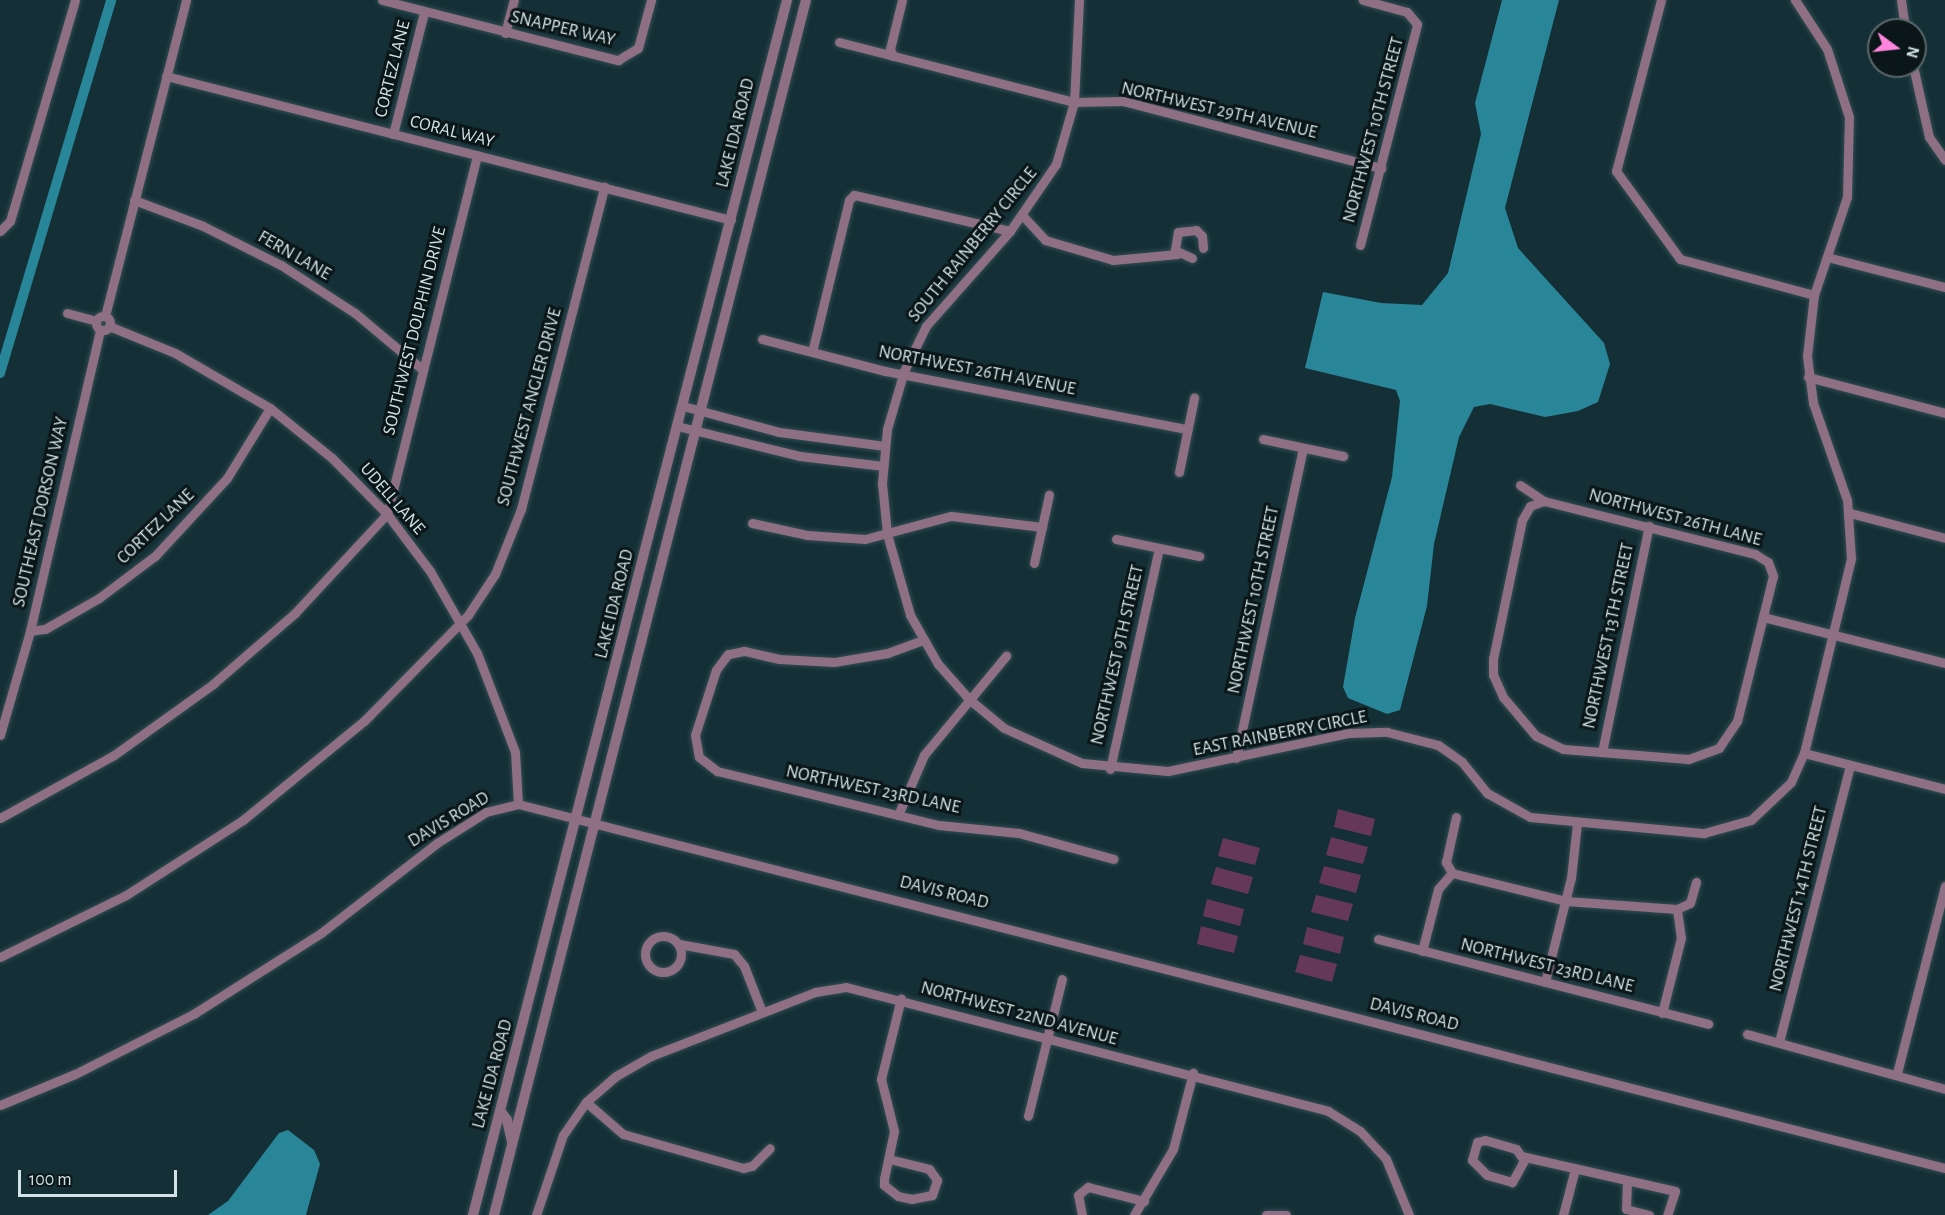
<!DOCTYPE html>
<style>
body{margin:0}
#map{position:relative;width:1945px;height:1215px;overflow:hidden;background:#143036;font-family:"Alegreya Sans",sans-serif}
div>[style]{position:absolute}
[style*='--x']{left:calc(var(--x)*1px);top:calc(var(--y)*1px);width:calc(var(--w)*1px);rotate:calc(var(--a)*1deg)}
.green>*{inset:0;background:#653859}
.water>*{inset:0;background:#288698}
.canal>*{height:10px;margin:-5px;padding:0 5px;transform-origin:5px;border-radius:5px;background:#288698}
.roads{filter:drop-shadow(0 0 2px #324c52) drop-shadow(0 0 2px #324c52)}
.minor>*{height:9px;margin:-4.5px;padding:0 4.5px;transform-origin:4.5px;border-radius:4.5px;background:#8e6f84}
.minor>.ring{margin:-4.5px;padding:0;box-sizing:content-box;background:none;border:9px solid #8e6f84;border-radius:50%}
.tertiary>*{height:10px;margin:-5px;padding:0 5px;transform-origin:5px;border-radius:5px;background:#8e6f84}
span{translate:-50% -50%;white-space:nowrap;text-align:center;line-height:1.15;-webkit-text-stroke:6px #0a1618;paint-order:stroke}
.street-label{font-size:18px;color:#d1e1e5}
.north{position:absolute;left:1867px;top:18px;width:60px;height:60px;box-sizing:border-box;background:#0a1618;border:2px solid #5a676a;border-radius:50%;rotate:105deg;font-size:16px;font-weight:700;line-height:24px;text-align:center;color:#d1e1e5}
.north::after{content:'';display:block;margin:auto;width:21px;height:27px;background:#ff85de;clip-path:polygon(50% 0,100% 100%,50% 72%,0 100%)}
.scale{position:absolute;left:18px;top:1170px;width:159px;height:27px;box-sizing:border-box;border:3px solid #d1e1e5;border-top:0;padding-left:8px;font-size:18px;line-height:21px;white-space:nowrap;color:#d1e1e5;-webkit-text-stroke:4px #0a1618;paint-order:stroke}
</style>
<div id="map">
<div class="green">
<i style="clip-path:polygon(1338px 809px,1375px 819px,1371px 836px,1334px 827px)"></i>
<i style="clip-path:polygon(1331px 837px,1368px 847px,1363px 864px,1326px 855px)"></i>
<i style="clip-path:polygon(1223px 838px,1260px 848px,1255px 865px,1218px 856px)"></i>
<i style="clip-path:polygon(1324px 866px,1361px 875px,1356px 893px,1319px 883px)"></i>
<i style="clip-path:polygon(1216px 867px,1253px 877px,1248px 894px,1211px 884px)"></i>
<i style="clip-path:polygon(1316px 895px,1353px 904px,1348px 921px,1311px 912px)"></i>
<i style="clip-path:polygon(1207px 899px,1244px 909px,1240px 926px,1203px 916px)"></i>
<i style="clip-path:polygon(1201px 926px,1238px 936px,1234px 953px,1197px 944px)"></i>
<i style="clip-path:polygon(1307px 927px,1344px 937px,1340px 954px,1303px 944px)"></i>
<i style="clip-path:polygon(1300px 955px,1337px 964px,1332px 982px,1295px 972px)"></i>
</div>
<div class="water">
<i style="clip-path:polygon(1502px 0,1559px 0,1505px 208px,1518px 248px,1604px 343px,1610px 364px,1598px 402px,1578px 411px,1545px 417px,1490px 404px,1474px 407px,1459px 437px,1434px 544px,1427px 606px,1400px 710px,1387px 714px,1348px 698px,1343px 687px,1355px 618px,1392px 477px,1400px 401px,1396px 390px,1305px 368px,1323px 292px,1381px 303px,1422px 305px,1448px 273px,1481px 134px,1475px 103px)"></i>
<i style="clip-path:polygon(288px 1130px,314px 1150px,320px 1164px,306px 1215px,208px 1215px,228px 1201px,279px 1133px)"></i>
</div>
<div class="canal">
<i style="--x:0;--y:373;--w:389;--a:-73.4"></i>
</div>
<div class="roads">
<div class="minor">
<i style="--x:382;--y:0;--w:244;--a:14.3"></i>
<i style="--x:618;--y:60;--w:23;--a:-31"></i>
<i style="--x:638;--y:48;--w:50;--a:-74.8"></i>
<i style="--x:1079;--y:0;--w:102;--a:92.8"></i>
<i style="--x:1074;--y:102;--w:65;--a:106.2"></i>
<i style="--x:1056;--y:164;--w:81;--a:124.5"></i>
<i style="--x:1010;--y:231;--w:127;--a:131.5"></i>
<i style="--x:926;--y:326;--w:50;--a:116.1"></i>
<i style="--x:904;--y:371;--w:60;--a:106.3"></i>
<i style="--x:887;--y:429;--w:54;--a:95.3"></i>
<i style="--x:882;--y:483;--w:51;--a:84.4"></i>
<i style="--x:887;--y:534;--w:84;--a:74.1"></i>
<i style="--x:910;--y:615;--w:56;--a:60.3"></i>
<i style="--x:938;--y:664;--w:48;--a:48.4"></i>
<i style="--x:970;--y:700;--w:44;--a:39.5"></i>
<i style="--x:1004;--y:728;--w:85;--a:24.2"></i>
<i style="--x:1082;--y:763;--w:86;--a:5.3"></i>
<i style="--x:1168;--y:771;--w:185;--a:-11.9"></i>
<i style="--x:1349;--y:733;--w:38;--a:-2"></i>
<i style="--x:1387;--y:732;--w:53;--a:14.3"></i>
<i style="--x:1438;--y:745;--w:29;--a:35"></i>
<i style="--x:1462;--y:762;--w:40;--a:51"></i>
<i style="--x:1487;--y:793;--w:49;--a:29.2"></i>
<i style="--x:1530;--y:817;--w:175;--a:5.3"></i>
<i style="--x:1704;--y:833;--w:49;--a:-15.5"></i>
<i style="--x:1751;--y:820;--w:55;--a:-43.5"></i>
<i style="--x:1791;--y:782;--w:32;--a:-66"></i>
<i style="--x:1804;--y:753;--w:201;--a:-76.4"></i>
<i style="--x:1851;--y:558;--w:58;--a:-93.9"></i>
<i style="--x:1847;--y:500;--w:103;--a:-109.3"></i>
<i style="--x:1813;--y:403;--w:47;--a:-97.3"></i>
<i style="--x:1807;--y:356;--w:61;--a:-83.5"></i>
<i style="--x:1814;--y:295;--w:103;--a:-71.4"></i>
<i style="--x:1847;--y:197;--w:80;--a:-88.6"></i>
<i style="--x:1849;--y:117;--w:71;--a:-107.9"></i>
<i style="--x:1827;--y:49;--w:59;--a:-123.1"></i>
<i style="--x:1661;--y:0;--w:177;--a:104.7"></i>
<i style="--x:1616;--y:171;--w:109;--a:54"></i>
<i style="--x:1680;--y:259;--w:139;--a:15"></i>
<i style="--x:1901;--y:0;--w:30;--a:82"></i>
<i style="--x:505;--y:33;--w:34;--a:-75"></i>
<i style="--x:839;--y:42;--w:243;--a:14.3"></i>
<i style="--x:1074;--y:102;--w:49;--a:-1.2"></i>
<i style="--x:1123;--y:101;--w:267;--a:14.6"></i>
<i style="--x:893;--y:56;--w:8;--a:-113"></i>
<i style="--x:890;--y:49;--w:50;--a:-76.2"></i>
<i style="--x:1913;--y:66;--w:73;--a:77.3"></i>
<i style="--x:1929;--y:137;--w:28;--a:55"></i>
<i style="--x:166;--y:76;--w:583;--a:14.3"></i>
<i style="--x:393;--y:134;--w:126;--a:-75.7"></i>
<i style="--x:134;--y:200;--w:74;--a:20.6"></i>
<i style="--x:203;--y:226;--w:87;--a:26.6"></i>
<i style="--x:281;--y:265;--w:88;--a:33"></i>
<i style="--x:355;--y:313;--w:87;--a:39.9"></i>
<i style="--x:1022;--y:215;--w:34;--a:47"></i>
<i style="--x:1045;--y:240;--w:71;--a:16.4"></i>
<i style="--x:1113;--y:260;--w:65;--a:-5.3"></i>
<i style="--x:0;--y:231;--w:14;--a:-45"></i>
<i style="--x:10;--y:221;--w:230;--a:-73.6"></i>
<i style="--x:1360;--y:245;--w:228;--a:-75.5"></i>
<i style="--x:1417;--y:24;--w:16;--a:-130"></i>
<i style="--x:1407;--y:12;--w:46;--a:-164.7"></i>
<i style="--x:1827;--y:257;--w:122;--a:14.3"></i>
<i style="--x:1192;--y:258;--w:19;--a:-155"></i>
<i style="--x:1175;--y:250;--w:18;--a:-81"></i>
<i style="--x:1178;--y:232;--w:18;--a:-6"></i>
<i style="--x:1196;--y:230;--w:8;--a:45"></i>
<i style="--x:1202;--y:236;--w:12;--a:85"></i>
<i style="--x:67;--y:313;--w:30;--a:15"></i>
<i class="ring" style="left:96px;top:316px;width:5px;height:5px"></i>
<i style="--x:105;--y:316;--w:326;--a:-75.6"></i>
<i style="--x:109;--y:326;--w:71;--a:22.2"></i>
<i style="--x:175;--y:353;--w:110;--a:30.1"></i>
<i style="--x:270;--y:408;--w:80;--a:38.9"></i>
<i style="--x:332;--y:458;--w:78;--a:45.5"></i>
<i style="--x:387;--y:514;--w:71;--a:53"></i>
<i style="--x:430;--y:571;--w:95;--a:60.2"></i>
<i style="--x:477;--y:653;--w:106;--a:69"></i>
<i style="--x:515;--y:752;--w:52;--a:86.7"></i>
<i style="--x:762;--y:339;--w:127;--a:14.6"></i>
<i style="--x:885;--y:371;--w:308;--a:10.9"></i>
<i style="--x:812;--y:352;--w:156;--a:-76.3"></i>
<i style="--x:849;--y:200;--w:7;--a:-45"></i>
<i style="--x:854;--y:195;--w:160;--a:13"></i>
<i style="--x:1808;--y:377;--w:142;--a:14.7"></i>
<i style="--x:683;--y:406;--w:99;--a:15.2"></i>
<i style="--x:779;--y:432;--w:107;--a:7.5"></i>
<i style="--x:677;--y:426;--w:127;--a:13.7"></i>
<i style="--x:800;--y:456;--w:84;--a:6.9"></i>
<i style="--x:1263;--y:439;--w:82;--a:12"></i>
<i style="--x:1179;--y:472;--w:76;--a:-78.5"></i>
<i style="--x:1520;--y:485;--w:29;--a:34"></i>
<i style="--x:1544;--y:501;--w:218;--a:14.1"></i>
<i style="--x:1755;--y:554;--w:15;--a:32"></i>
<i style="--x:1768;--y:562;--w:15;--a:70"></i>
<i style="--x:1773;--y:576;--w:149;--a:103.9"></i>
<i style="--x:1737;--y:721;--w:32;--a:124"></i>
<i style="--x:1719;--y:748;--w:33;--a:160"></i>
<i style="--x:1688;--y:759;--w:125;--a:-175.4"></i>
<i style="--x:1563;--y:749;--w:30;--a:-154"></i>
<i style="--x:1536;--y:736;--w:51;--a:-130.2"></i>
<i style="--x:1503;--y:697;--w:24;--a:-114"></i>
<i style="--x:1493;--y:675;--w:16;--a:-90"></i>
<i style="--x:1493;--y:659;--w:142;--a:-78.2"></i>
<i style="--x:1522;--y:520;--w:16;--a:-60"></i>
<i style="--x:1530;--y:506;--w:15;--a:-20"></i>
<i style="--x:1850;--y:513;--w:98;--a:14.7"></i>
<i style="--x:752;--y:523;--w:56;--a:12.3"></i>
<i style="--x:807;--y:535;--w:58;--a:3.9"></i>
<i style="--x:865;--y:539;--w:89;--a:-15"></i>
<i style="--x:951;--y:516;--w:92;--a:6.9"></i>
<i style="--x:1116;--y:539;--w:85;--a:11.6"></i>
<i style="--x:1034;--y:563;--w:70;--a:-77.6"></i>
<i style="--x:1763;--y:617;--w:188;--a:14.2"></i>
<i style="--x:30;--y:631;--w:15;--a:-8"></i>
<i style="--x:45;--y:629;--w:62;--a:-29.9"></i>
<i style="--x:99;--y:598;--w:70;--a:-36.9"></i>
<i style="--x:155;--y:556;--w:106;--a:-47.3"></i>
<i style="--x:227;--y:478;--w:82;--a:-58.4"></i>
<i style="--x:923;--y:640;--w:37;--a:160"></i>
<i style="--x:888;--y:653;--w:55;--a:170.5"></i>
<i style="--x:834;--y:662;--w:55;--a:-176.9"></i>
<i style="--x:779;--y:659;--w:36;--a:-167"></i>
<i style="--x:744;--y:651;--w:16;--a:169"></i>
<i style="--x:728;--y:654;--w:20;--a:127"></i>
<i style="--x:716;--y:670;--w:68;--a:107.9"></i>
<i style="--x:695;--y:735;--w:22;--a:80"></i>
<i style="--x:699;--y:757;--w:23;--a:38"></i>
<i style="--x:717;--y:771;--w:228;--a:13.7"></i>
<i style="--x:939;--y:825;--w:80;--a:5.7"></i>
<i style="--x:1019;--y:833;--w:98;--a:15.3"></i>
<i style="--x:0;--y:735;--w:108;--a:-73.9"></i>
<i style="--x:30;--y:631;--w:309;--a:-76.9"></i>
<i style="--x:1602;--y:752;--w:231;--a:-78.3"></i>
<i style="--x:1804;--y:753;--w:146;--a:14.3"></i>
<i style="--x:1236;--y:758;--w:317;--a:-77.8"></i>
<i style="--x:1110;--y:769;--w:226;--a:-77.5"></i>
<i style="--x:898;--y:815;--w:65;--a:-66.6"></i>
<i style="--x:924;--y:755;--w:129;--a:-50.4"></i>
<i style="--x:0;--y:818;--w:130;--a:-28.9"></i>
<i style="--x:114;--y:755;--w:122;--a:-35.6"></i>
<i style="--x:213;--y:684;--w:108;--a:-40.9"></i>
<i style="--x:295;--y:613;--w:135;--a:-47.1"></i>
<i style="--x:387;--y:514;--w:370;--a:-75.9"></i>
<i style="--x:1452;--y:873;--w:117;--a:13.8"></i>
<i style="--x:1566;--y:901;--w:111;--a:4.1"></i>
<i style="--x:1677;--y:909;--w:14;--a:-25"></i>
<i style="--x:1690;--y:903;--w:22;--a:-74"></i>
<i style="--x:1452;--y:873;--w:13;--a:-119"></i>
<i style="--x:1446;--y:862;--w:46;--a:-77.5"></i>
<i class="ring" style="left:645px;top:936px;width:27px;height:27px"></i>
<i style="--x:1378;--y:939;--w:341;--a:14.4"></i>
<i style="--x:679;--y:944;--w:56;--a:10.3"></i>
<i style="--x:734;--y:954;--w:16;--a:50"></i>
<i style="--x:744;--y:966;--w:49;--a:68.6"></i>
<i style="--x:1422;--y:951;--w:64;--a:-75.5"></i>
<i style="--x:1438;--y:889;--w:21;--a:-49"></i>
<i style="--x:0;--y:957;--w:140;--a:-26.2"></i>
<i style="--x:126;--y:895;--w:139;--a:-32.7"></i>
<i style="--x:243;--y:820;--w:156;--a:-39.3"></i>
<i style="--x:364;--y:721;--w:148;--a:-45.5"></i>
<i style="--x:468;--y:615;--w:49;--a:-56.6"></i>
<i style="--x:495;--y:574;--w:70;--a:-68.2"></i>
<i style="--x:521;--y:509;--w:333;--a:-75.5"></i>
<i style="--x:1545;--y:982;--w:107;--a:-76"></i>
<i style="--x:1571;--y:878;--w:54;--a:-83.7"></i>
<i style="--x:1662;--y:1013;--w:77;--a:-75.8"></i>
<i style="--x:1681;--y:938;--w:29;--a:-98"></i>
<i style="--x:1747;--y:1034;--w:205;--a:15.5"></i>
<i style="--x:1779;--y:1042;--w:286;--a:-75.6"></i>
<i style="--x:1897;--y:1073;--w:193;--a:-75.6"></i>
<i style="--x:586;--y:1102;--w:49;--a:40.9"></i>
<i style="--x:623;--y:1134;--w:125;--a:15.8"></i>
<i style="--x:743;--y:1168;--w:9;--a:-13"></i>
<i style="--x:752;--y:1166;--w:25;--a:-45"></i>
<i style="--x:0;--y:1105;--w:81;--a:-22.5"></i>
<i style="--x:75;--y:1074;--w:135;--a:-26.9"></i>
<i style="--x:195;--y:1013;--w:149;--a:-32.4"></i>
<i style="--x:321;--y:933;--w:147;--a:-37.8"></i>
<i style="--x:437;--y:843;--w:58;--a:-32.3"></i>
<i style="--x:486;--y:812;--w:33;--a:-14"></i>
<i style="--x:518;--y:804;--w:1473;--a:14.31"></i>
<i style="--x:1028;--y:1116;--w:141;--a:-76.1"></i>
<i style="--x:1526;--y:1157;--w:29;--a:119"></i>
<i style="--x:1512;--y:1182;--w:26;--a:-164"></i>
<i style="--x:1487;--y:1175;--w:21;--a:-135"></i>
<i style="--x:1472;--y:1160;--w:19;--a:-74"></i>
<i style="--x:1477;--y:1142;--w:8;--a:-14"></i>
<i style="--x:1485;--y:1140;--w:32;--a:16"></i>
<i style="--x:1516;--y:1149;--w:9;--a:54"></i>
<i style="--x:1521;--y:1156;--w:158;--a:12.8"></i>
<i style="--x:1675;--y:1191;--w:25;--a:108"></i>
<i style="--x:889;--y:1159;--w:41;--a:14"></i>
<i style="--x:929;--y:1169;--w:14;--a:54"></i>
<i style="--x:937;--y:1180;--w:16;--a:108"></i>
<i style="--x:932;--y:1195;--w:20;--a:169"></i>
<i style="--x:912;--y:1199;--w:14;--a:-168"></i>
<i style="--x:898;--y:1196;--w:18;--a:-142"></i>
<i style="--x:884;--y:1185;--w:6;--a:-90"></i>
<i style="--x:884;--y:1179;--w:49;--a:-78.2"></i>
<i style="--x:894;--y:1131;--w:54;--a:-104"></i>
<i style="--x:881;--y:1079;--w:83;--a:-76.1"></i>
<i style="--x:1627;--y:1181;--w:28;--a:92"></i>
<i style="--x:1626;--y:1209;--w:24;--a:15"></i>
<i style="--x:536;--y:1215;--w:84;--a:-71.4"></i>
<i style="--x:563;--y:1135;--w:40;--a:-55.1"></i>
<i style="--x:586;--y:1102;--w:40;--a:-41"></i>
<i style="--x:616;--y:1076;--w:40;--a:-29.7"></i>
<i style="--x:651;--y:1056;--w:176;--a:-21.3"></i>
<i style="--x:815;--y:992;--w:31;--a:-9"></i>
<i style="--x:846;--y:987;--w:498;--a:14.4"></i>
<i style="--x:1328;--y:1111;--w:38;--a:32"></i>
<i style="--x:1360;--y:1131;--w:38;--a:47"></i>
<i style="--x:1386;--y:1159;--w:61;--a:67.7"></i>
<i style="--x:1082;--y:1215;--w:20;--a:-101"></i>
<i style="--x:1078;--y:1195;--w:13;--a:-39"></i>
<i style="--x:1088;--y:1187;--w:58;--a:14"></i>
<i style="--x:1134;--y:1215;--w:77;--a:-59.4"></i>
<i style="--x:1173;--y:1149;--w:79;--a:-75.3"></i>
<i style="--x:1266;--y:1215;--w:20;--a:0"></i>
<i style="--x:1563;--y:1215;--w:48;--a:-75.4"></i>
</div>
<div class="tertiary">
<i style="--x:501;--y:1112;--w:10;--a:53"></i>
<i style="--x:507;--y:1120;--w:23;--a:77"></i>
<i style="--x:473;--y:1215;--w:1255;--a:-75.51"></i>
<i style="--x:494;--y:1215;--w:1254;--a:-75.6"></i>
</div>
</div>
<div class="street-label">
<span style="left:563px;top:29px;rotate:13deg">SNAPPER WAY</span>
<span style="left:393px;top:69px;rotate:-76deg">CORTEZ LANE</span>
<span style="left:1219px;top:111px;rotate:13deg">NORTHWEST 29TH AVENUE</span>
<span style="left:1374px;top:130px;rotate:-75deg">NORTHWEST 10TH STREET</span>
<span style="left:452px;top:132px;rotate:14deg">CORAL WAY</span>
<span style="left:736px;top:133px;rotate:-76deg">LAKE IDA ROAD</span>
<span style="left:973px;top:245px;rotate:-51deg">SOUTH RAINBERRY CIRCLE</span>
<span style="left:294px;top:256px;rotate:30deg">FERN LANE</span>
<span style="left:415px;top:331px;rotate:-76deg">SOUTHWEST DOLPHIN DRIVE</span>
<span style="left:977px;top:371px;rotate:11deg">NORTHWEST 26TH AVENUE</span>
<span style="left:530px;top:407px;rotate:-75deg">SOUTHWEST ANGLER DRIVE</span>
<span style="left:392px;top:499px;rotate:49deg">UDELL LANE</span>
<span style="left:41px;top:512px;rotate:-77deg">SOUTHEAST DORSON WAY</span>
<span style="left:1675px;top:518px;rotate:15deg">NORTHWEST 26TH LANE</span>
<span style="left:156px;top:527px;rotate:-44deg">CORTEZ LANE</span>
<span style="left:1254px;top:600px;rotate:-78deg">NORTHWEST 10TH STREET</span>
<span style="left:615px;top:604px;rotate:-76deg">LAKE IDA ROAD</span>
<span style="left:1609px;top:636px;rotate:-78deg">NORTHWEST 13TH STREET</span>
<span style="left:1118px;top:655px;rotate:-77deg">NORTHWEST 9TH STREET</span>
<span style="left:1280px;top:734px;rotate:-11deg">EAST RAINBERRY CIRCLE</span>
<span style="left:873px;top:790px;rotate:12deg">NORTHWEST 23RD LANE</span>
<span style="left:449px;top:820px;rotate:-31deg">DAVIS ROAD</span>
<span style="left:944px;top:893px;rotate:14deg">DAVIS ROAD</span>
<span style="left:1799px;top:899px;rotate:-76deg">NORTHWEST 14TH STREET</span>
<span style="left:1547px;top:966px;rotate:14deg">NORTHWEST 23RD LANE</span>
<span style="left:1019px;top:1014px;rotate:15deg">NORTHWEST 22ND AVENUE</span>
<span style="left:1414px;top:1015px;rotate:14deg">DAVIS ROAD</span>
<span style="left:493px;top:1074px;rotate:-75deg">LAKE IDA ROAD</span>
</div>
<div class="north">N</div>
<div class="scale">100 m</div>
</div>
